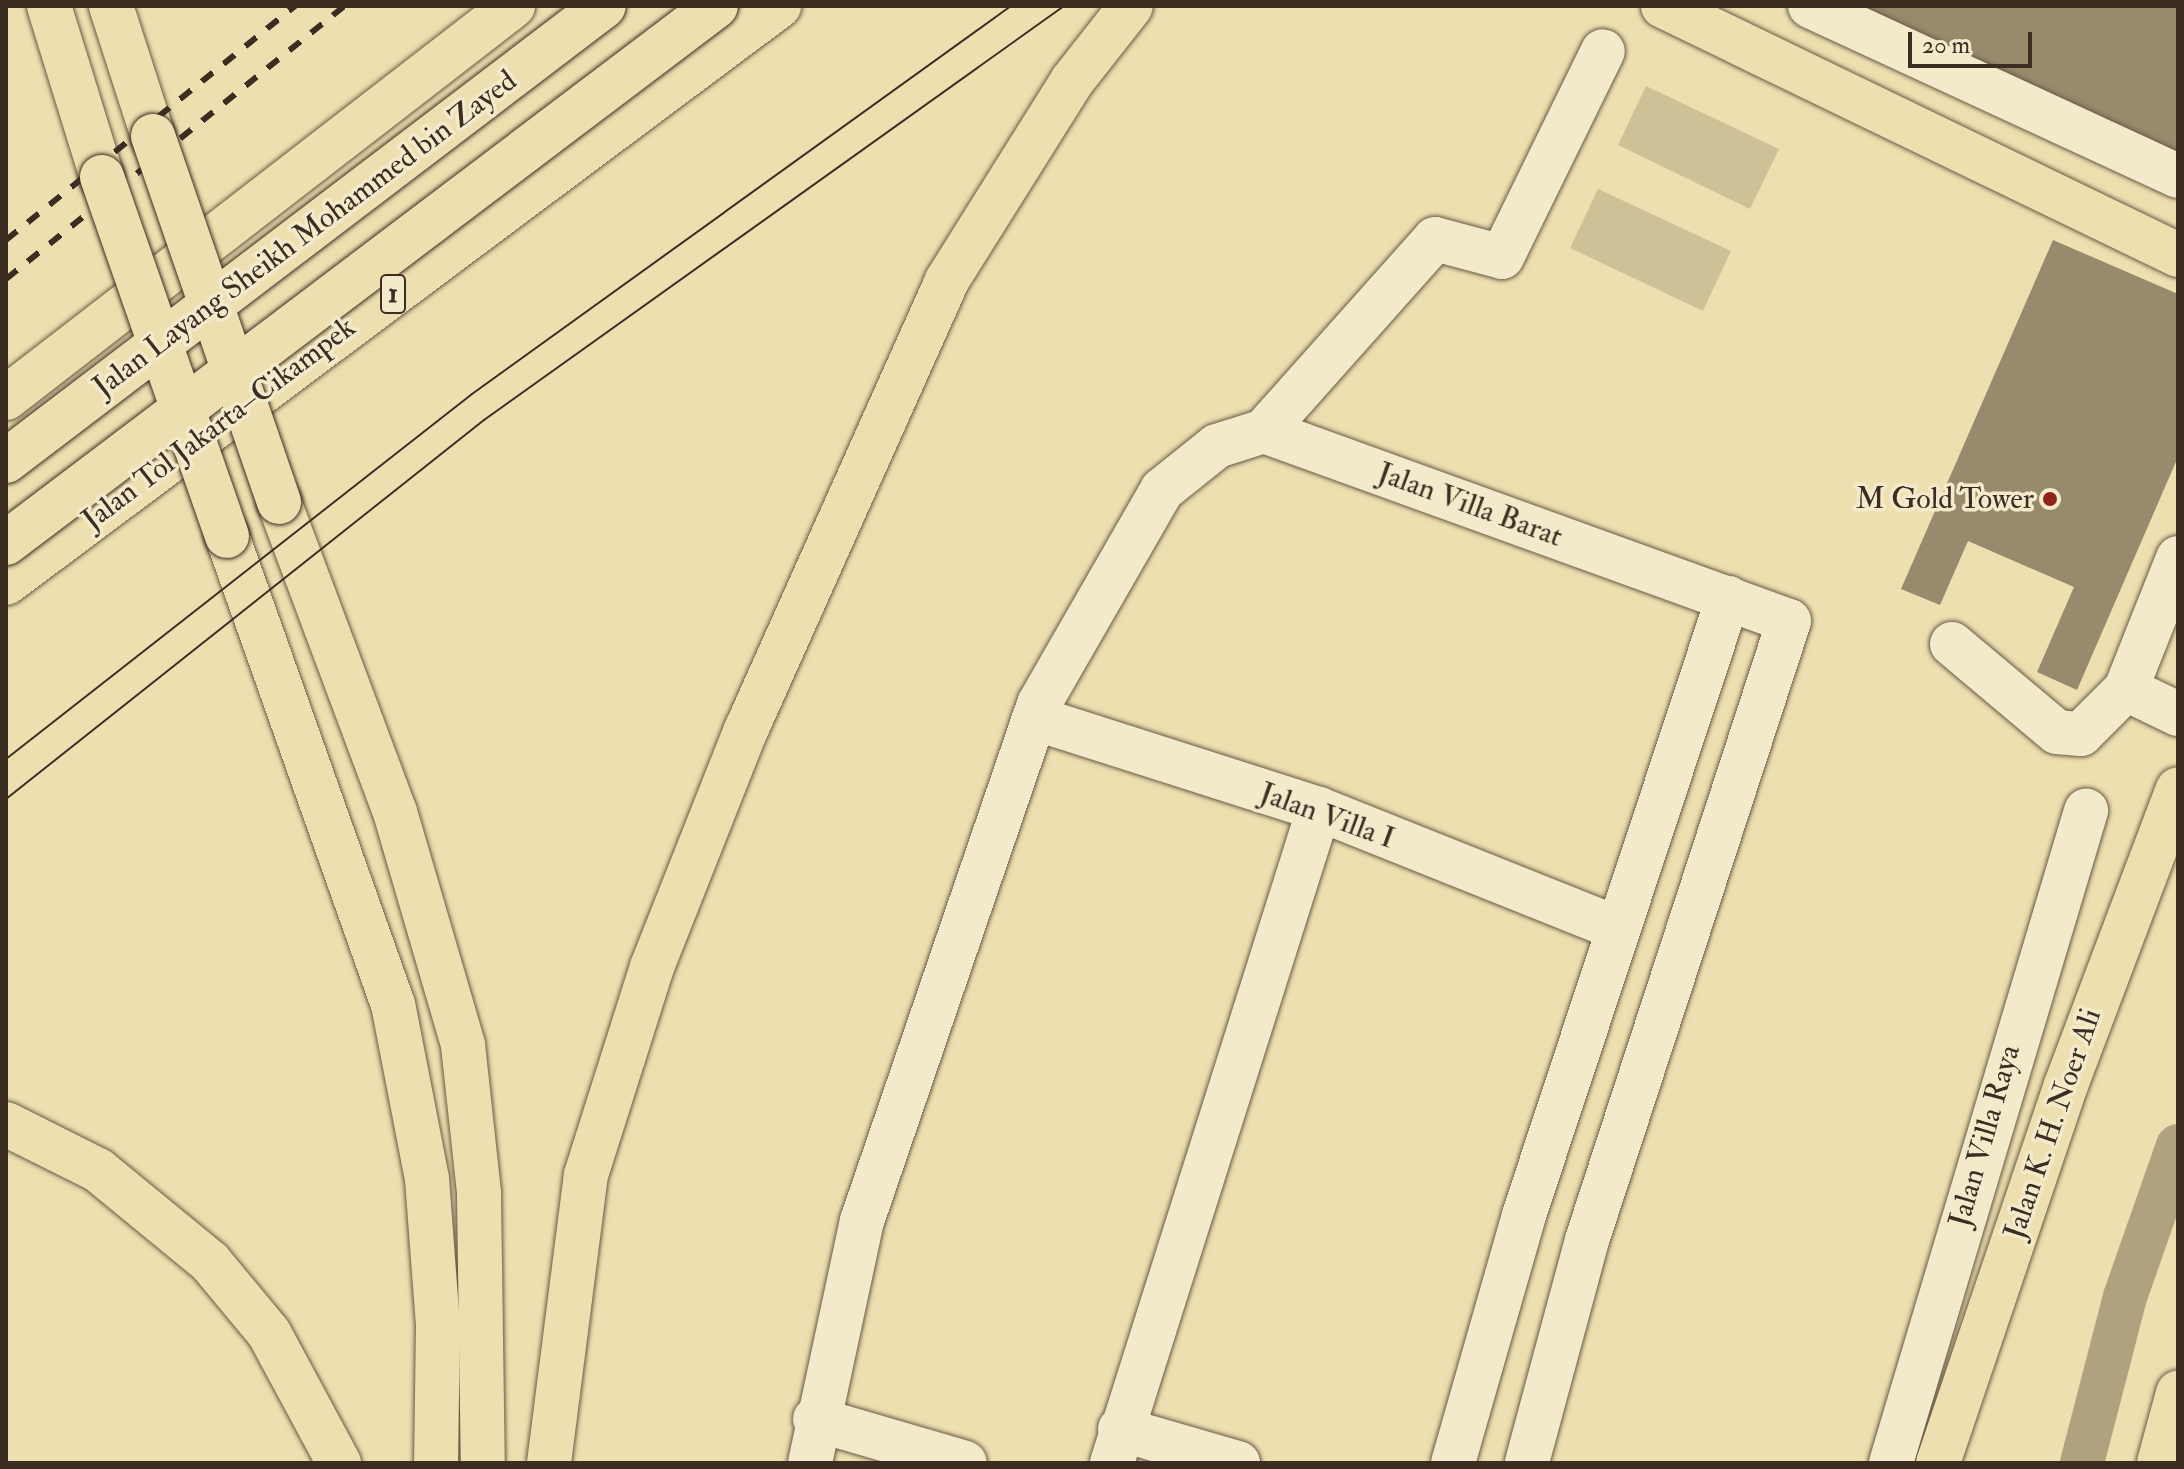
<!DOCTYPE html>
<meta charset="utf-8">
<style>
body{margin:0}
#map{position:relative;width:2184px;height:1469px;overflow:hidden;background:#eddfaf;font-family:"IM FELL Double Pica",serif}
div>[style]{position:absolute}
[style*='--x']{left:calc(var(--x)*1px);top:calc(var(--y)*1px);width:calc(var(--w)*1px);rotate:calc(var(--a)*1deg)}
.green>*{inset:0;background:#cfc197}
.canal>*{height:44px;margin:-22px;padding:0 22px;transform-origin:22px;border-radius:22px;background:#b1a27f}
.building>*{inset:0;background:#988a6c}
.roads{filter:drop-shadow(0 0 2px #685a46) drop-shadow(0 0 2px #685a46)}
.minor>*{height:44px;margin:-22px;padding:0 22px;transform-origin:22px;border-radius:22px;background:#f3eacb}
.major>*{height:44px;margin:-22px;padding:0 22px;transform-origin:22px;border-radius:22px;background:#eddfaf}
.highway>*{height:44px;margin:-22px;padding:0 22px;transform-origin:22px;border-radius:22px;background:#eddfaf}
.tram>*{height:2px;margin:-1px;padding:0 1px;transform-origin:1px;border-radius:1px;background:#3c2d23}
.rail>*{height:6px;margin-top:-3px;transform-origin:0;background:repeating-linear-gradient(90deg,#3c2d23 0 14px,transparent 0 28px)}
.bridges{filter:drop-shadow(0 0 2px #3c2d23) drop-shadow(0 0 2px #3c2d23)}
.highway-bridge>*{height:44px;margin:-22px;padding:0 22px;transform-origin:22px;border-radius:22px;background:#eddfaf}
.dots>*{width:22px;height:22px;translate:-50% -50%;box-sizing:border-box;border:4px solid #f3eacb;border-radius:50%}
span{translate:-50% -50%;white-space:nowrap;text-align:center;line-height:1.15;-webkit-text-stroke:7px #f3eacb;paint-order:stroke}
.shield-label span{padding:2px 6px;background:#f3eacb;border:2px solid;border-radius:6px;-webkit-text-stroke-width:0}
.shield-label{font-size:28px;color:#3c2d23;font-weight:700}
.street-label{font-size:30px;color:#3c2d23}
.poi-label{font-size:30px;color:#3c2d23}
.right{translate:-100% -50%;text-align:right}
.frame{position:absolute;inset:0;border:8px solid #3c2d23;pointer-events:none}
.scale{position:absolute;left:1908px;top:32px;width:124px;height:36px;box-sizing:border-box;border:4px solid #3c2d23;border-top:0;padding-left:10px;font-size:24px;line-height:28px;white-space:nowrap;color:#3c2d23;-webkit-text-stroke:6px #f3eacb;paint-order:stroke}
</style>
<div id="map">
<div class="green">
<i style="clip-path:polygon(1646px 86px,1779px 149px,1750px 209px,1618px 145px)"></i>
<i style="clip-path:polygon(1598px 189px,1731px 251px,1703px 311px,1570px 248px)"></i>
</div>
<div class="canal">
<i style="--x:2082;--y:1463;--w:171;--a:-75.5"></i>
<i style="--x:2125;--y:1297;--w:160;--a:-70.7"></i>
</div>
<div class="building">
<i style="clip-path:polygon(1810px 6px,2178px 6px,2178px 165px)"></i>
<i style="clip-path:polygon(2053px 240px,2178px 294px,2178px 457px,2077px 690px,2037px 672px,2074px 587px,1968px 541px,1940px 605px,1901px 589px)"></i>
</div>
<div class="roads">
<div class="minor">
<i style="--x:1810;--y:6;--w:405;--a:24.8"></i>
<i style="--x:1264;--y:431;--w:257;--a:-48.3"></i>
<i style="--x:1435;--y:239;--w:69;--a:15"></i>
<i style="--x:1502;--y:257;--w:229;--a:-63.9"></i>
<i style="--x:1952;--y:644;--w:137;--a:40"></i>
<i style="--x:2057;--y:732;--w:24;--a:5"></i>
<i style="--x:2081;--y:734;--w:64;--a:-45"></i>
<i style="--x:2126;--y:689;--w:141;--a:-68.3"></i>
<i style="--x:2126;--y:689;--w:58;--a:25.7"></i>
<i style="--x:1034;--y:718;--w:299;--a:17.7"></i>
<i style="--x:1319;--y:809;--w:320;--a:21.8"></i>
<i style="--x:815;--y:1419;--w:156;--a:16.3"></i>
<i style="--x:1120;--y:1429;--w:123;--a:16.1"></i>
<i style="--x:810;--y:1463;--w:248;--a:-77.9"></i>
<i style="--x:862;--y:1221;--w:546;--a:-71.1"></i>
<i style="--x:1039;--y:704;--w:247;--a:-60.1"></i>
<i style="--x:1162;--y:490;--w:70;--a:-38.7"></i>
<i style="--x:1217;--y:446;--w:49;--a:-17.7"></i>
<i style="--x:1264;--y:431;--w:558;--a:19.9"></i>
<i style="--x:1789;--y:621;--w:651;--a:108.07"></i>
<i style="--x:1587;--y:1240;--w:231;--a:105.1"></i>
<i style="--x:1112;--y:1463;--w:686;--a:-72.44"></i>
<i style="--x:1453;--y:1463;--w:258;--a:-74"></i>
<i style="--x:1524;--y:1215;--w:650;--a:-71.7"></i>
<i style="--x:1891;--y:1463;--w:681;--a:-73.35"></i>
</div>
<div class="major">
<i style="--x:1938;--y:1463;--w:399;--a:-71.3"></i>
<i style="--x:2066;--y:1085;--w:316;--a:-69.3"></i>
</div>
<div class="highway">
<i style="--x:49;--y:6;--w:179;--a:72.8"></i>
<i style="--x:111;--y:6;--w:137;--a:72.1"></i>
<i style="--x:1663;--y:6;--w:572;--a:25.8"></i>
<i style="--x:6;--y:398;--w:641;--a:-37.71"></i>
<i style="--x:279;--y:502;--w:331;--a:69.5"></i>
<i style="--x:395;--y:812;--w:243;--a:73.7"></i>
<i style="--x:463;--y:1045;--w:149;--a:83.8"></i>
<i style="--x:479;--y:1193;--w:270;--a:89.2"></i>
<i style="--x:227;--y:536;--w:497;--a:70.5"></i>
<i style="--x:393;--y:1004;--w:178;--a:79"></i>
<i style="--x:427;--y:1179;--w:145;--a:85.7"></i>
<i style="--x:438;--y:1324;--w:139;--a:90.8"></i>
<i style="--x:6;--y:583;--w:965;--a:-36.74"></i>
<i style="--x:6;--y:1124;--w:103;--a:26.6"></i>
<i style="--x:98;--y:1170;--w:145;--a:39.4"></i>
<i style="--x:210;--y:1262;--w:92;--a:50.3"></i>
<i style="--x:269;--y:1333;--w:148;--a:61.7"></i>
<i style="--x:549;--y:1463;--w:290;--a:-82.7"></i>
<i style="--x:586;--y:1175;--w:218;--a:-72.4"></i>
<i style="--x:652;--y:967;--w:255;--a:-68.4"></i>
<i style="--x:746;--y:730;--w:491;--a:-65.9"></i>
<i style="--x:946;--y:282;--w:237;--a:-57.9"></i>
<i style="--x:1072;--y:81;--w:95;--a:-51.8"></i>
<i style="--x:2159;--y:1463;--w:73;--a:-74.8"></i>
</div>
</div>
<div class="tram">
<i style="--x:6;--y:759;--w:592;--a:-38.07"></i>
<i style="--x:472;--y:394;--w:664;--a:-35.75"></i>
<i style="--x:6;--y:799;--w:610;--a:-38.41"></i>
<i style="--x:484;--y:420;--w:713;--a:-35.52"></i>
</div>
<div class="rail">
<i style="--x:6;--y:240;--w:372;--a:-39"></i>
<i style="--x:6;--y:279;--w:434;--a:-38.9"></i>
</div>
<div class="bridges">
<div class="highway-bridge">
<i style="--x:153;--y:136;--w:387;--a:71"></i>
<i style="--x:102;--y:177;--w:380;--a:70.8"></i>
<i style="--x:6;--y:461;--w:751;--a:-37.27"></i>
<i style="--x:6;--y:543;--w:890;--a:-37.1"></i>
</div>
</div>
<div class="dots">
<i style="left:2050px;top:499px;background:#8f2418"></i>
</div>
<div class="shield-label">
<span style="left:393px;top:294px">1</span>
</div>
<div class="street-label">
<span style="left:305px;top:234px;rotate:-37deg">Jalan Layang Sheikh Mohammed bin Zayed</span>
<span style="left:219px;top:424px;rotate:-37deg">Jalan Tol Jakarta–Cikampek</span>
<span style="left:1470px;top:505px;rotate:20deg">Jalan Villa Barat</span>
<span style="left:1327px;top:816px;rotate:20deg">Jalan Villa I</span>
<span style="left:2053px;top:1124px;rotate:-71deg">Jalan K. H. Noer Ali</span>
<span style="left:1985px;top:1136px;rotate:-74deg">Jalan Villa Raya</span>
</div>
<div class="poi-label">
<span class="right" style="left:2034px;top:499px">M Gold Tower</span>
</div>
<div class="frame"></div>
<div class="scale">20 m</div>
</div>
